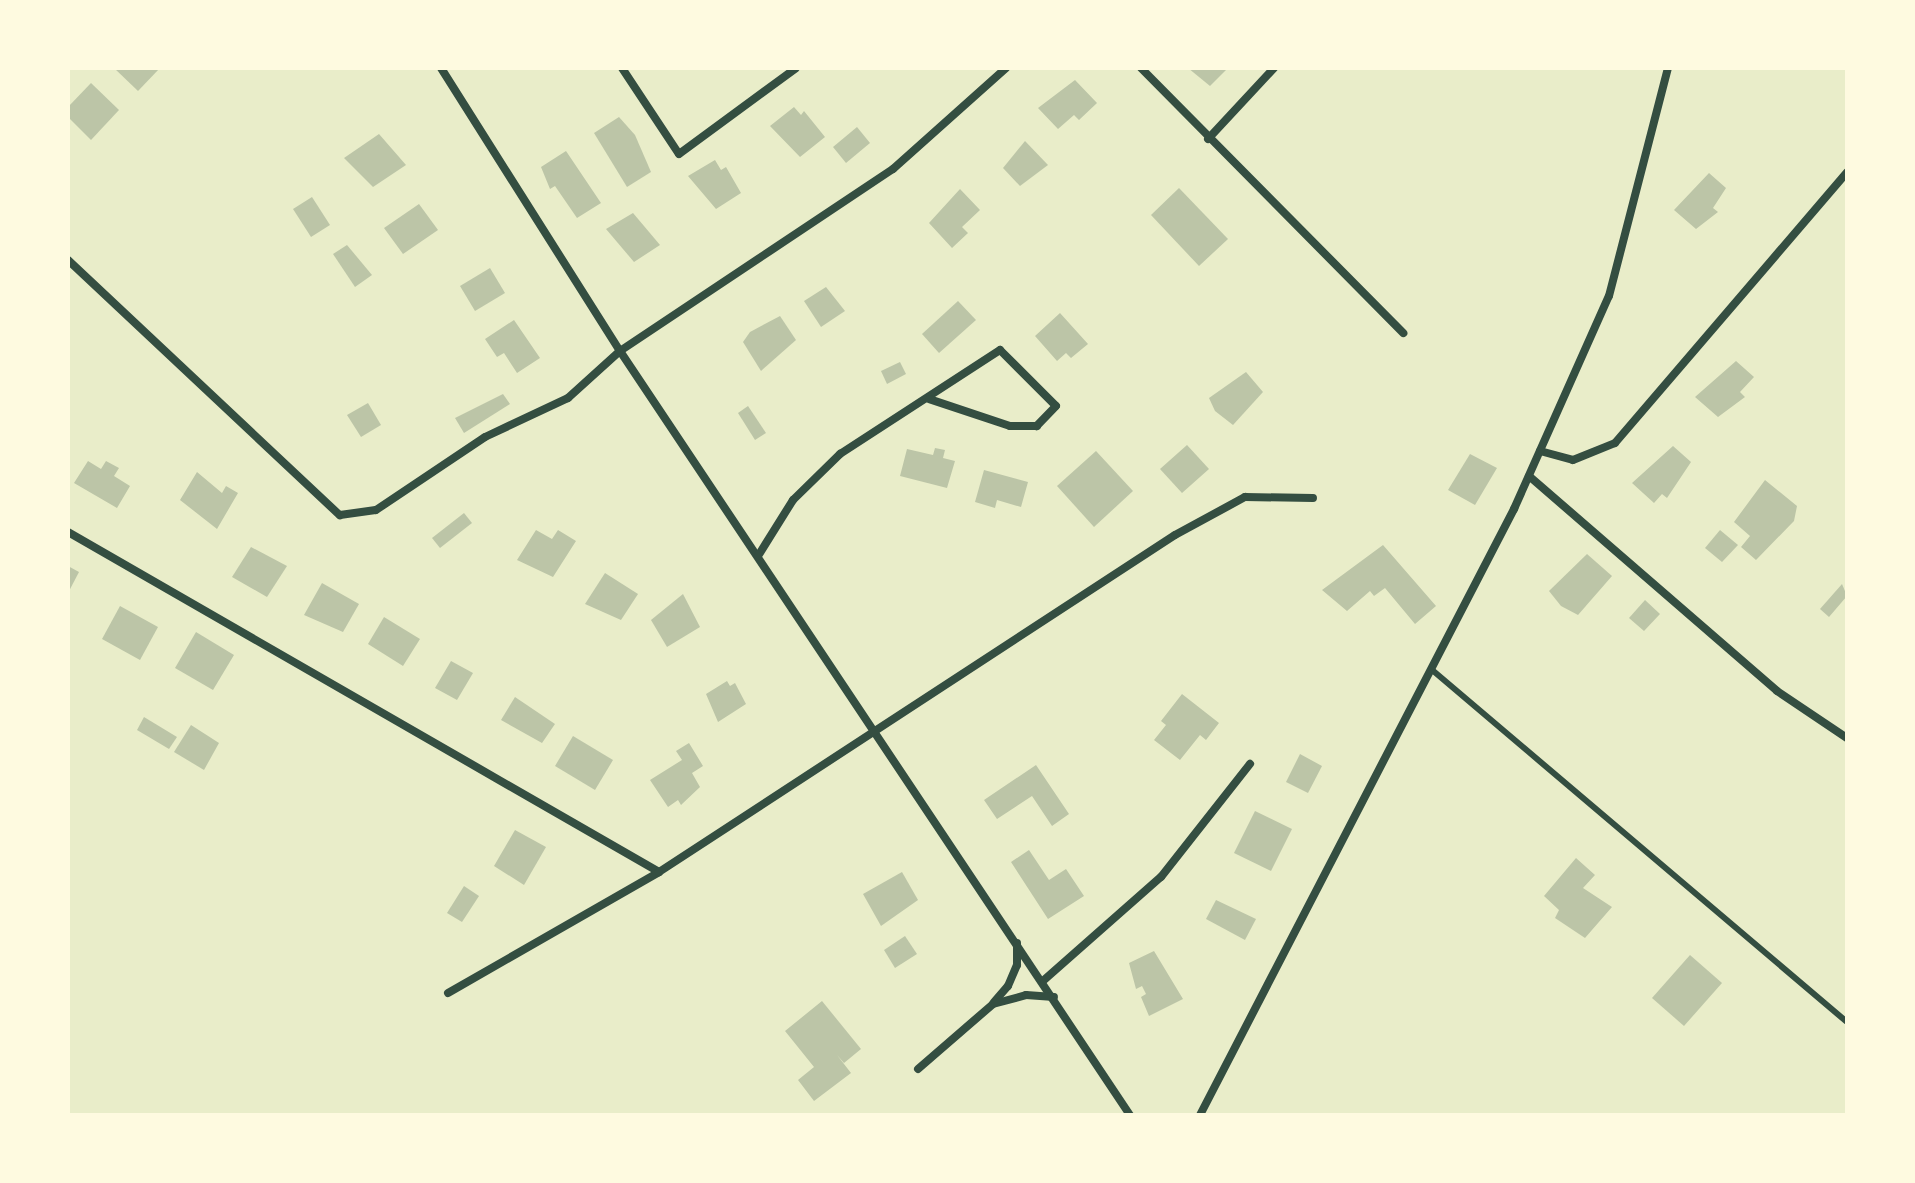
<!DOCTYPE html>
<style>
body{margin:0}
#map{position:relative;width:1915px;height:1183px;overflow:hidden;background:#e9edc9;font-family:"Source Sans 3",sans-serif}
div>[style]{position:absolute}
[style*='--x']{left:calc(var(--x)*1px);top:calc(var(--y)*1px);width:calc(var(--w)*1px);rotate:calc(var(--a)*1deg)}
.building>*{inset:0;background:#bcc5a7}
.service>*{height:6px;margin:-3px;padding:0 3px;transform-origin:3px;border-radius:3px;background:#344e41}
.minor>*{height:8px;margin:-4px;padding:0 4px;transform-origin:4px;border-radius:4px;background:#344e41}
span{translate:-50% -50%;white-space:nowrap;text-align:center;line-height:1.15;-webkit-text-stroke:6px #fefae0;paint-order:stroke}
.frame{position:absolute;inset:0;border:70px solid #fefae0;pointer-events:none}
</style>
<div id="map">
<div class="building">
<i style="clip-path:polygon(114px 68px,160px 68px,138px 91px)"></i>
<i style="clip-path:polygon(1188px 68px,1228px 68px,1210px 86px)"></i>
<i style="clip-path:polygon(1075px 80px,1097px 103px,1079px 120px,1074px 115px,1058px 129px,1038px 108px)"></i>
<i style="clip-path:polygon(91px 83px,119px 110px,91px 140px,68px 117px,68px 107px)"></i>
<i style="clip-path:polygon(794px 107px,801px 115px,804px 111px,825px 137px,800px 157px,770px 126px)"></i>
<i style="clip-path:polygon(619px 117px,635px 135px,651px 172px,627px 187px,594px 133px)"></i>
<i style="clip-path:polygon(857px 127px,870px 143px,846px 163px,833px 147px)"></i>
<i style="clip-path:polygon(379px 134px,406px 165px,373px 187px,344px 158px)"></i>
<i style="clip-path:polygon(1025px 141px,1048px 165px,1020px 186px,1003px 168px)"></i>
<i style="clip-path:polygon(566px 151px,601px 203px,577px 218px,555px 186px,550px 189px,541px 167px)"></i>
<i style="clip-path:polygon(715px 160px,721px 170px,726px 167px,741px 193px,716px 209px,688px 176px)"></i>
<i style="clip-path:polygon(1709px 173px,1726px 188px,1713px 208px,1718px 212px,1696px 229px,1674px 210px)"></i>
<i style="clip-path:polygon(1179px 188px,1228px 239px,1199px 266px,1151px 215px)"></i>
<i style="clip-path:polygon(960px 189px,980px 210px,962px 227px,968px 233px,952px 248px,929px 223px)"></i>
<i style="clip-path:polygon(312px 197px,330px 225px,311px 237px,293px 209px)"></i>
<i style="clip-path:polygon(419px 204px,438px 230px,403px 254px,384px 228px)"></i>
<i style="clip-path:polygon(633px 213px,660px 245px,634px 262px,606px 229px)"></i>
<i style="clip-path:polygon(347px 245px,372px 275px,355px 287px,333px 254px)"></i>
<i style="clip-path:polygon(490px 268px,505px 293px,475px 311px,460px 286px)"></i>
<i style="clip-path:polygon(826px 287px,845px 311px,821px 327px,804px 301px)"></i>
<i style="clip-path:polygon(958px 301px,976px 320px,939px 353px,922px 334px)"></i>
<i style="clip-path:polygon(1060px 313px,1088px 344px,1071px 358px,1066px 353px,1057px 361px,1035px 336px)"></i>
<i style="clip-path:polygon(780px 316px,796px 340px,761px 371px,743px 342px,750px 332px)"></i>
<i style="clip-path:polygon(514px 320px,540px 358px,517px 373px,504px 353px,497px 357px,485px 339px)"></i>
<i style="clip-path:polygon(1736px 361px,1754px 377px,1740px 392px,1745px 397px,1718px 417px,1695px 397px)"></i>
<i style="clip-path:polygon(900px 362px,906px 374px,887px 384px,881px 371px)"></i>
<i style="clip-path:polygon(1246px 372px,1263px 392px,1233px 425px,1215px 411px,1209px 398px)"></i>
<i style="clip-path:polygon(503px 394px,510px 404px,464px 433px,455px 418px)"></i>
<i style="clip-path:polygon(368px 403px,381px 425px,361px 437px,347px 415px)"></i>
<i style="clip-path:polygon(748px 406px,766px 433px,755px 440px,738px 413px)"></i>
<i style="clip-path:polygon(1187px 445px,1209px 469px,1182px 493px,1160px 469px)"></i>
<i style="clip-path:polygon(1673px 446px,1691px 462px,1667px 498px,1662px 494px,1654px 503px,1632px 483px)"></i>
<i style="clip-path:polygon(935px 448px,945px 450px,943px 458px,955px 461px,947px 488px,900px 476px,907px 449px,933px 455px)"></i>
<i style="clip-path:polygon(1096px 451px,1133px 491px,1094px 527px,1057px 486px)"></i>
<i style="clip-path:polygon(1470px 454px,1497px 468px,1475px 505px,1448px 490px)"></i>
<i style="clip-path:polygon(88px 461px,101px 469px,106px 461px,119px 468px,114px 476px,130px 486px,117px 508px,74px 483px)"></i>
<i style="clip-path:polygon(984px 470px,1028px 482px,1021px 507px,997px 500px,995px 508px,975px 502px)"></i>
<i style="clip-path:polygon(197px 472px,222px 493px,226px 486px,238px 493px,217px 529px,180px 500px)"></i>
<i style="clip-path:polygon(1765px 480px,1797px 506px,1794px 521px,1756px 560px,1741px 547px,1750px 536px,1734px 522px)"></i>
<i style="clip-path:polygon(464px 513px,472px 523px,440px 548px,432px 538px)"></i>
<i style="clip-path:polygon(536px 530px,552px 539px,558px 530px,576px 541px,553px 577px,517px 560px)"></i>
<i style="clip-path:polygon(1720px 530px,1738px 545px,1722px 562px,1705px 548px)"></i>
<i style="clip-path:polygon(1383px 545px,1436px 606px,1415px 624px,1385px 588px,1374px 596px,1370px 591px,1347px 611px,1322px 590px)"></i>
<i style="clip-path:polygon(251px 547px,287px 566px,267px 597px,232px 577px)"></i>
<i style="clip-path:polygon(1587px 554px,1612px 576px,1578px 615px,1561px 606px,1549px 591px)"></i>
<i style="clip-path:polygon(68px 566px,79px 572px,68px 593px)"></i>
<i style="clip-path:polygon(605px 573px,638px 594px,621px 620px,585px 604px)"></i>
<i style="clip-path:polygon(322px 583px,359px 604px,343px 632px,304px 615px)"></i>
<i style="clip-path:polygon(1842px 584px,1847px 596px,1829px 617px,1820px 609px)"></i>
<i style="clip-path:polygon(683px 594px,700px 627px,667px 647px,651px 620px)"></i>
<i style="clip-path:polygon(1645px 600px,1660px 614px,1644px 631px,1629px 618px)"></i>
<i style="clip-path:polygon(120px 606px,158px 627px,140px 660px,102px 639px)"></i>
<i style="clip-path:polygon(384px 617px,420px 639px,403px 666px,368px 644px)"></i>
<i style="clip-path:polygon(196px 632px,234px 655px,213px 690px,175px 668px)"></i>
<i style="clip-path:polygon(451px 661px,473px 673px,457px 700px,435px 688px)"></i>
<i style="clip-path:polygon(727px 681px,730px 686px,735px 683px,746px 704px,718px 722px,706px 694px)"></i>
<i style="clip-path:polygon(1182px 694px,1219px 723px,1206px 740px,1200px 735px,1180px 760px,1154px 740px,1166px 725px,1161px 721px)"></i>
<i style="clip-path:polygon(515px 697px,555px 724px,542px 743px,501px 720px)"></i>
<i style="clip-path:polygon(144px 717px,177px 737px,169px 749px,137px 730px)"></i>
<i style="clip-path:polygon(191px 725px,219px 743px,204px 770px,174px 752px)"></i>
<i style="clip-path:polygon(573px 736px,613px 760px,595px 790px,555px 766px)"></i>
<i style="clip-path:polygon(689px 743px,703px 766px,692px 773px,700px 787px,681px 805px,678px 800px,668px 807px,650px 780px,682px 760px,676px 751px)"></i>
<i style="clip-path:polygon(1300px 754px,1322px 766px,1308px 793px,1286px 782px)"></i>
<i style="clip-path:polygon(1036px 765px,1069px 814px,1052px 826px,1032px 796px,997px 819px,984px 800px)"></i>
<i style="clip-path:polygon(1255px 811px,1292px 829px,1271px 871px,1234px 853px)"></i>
<i style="clip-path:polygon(515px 830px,546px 847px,524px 885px,494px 866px)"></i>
<i style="clip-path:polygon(1029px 850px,1049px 880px,1066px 869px,1084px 896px,1048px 919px,1011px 862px)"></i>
<i style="clip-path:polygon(1576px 858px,1595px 875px,1583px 888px,1612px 907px,1585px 938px,1555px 918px,1559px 910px,1544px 896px)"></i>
<i style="clip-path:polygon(902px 872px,918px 900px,881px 926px,863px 894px)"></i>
<i style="clip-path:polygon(464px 886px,479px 896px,462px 922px,447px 913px)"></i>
<i style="clip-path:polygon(1216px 900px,1256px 919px,1245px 940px,1206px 919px)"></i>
<i style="clip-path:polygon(905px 936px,917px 954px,895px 968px,884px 950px)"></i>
<i style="clip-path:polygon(1154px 951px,1183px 999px,1149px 1016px,1141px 997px,1146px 994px,1142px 986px,1136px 989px,1129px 963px)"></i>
<i style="clip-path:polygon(1690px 955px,1722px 983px,1684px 1026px,1652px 998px)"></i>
<i style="clip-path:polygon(822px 1001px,861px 1049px,844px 1063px,837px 1055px,851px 1073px,814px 1101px,798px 1080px,814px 1067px,785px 1031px)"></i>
</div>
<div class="service">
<i style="--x:1431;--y:669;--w:546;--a:40.32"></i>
</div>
<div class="minor">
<i style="--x:441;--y:68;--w:335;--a:57.7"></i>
<i style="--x:620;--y:351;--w:919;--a:56.28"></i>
<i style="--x:622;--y:68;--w:103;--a:56.5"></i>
<i style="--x:679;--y:154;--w:145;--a:-36.3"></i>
<i style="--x:1141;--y:68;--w:373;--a:45.3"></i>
<i style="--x:1208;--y:139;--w:97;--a:-47.1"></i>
<i style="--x:68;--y:260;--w:373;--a:43.2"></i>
<i style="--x:340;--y:515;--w:36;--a:-8"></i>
<i style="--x:376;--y:510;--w:131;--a:-33.8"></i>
<i style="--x:485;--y:437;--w:92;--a:-25.2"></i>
<i style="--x:568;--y:398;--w:70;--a:-42.1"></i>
<i style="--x:620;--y:351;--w:328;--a:-33.7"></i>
<i style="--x:893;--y:169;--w:152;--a:-41.8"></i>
<i style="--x:1540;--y:451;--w:34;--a:15"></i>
<i style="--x:1573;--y:460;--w:45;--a:-22"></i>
<i style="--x:1615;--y:443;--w:357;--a:-49.4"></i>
<i style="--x:1529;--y:476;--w:328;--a:40.9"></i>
<i style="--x:1777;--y:691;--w:84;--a:33.9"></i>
<i style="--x:68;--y:532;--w:682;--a:29.91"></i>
<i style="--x:758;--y:556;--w:66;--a:-58"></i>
<i style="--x:793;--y:500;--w:66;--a:-44.4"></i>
<i style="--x:840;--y:454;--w:191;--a:-33"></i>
<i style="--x:1000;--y:350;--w:79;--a:45"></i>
<i style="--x:1056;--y:406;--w:28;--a:134"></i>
<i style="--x:1037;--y:426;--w:27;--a:180"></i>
<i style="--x:1010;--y:426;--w:85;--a:-161.6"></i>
<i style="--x:1044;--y:980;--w:156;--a:-41.4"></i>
<i style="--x:1161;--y:877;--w:144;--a:-51.8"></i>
<i style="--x:448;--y:993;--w:243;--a:-29.8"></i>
<i style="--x:659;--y:872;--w:616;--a:-33.15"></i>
<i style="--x:1175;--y:535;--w:80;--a:-28.5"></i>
<i style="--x:1245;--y:497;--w:68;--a:0.8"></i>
<i style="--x:994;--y:1002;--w:21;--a:-49"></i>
<i style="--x:1008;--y:986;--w:23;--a:-67"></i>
<i style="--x:1017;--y:965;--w:22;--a:-90"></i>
<i style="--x:918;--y:1069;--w:99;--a:-40.9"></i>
<i style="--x:993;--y:1004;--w:34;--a:-15"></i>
<i style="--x:1026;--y:995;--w:28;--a:4"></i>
<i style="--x:1200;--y:1115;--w:683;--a:-62.61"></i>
<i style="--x:1514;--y:509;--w:233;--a:-66"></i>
<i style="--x:1609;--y:296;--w:236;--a:-75.5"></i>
</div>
<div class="frame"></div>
</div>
